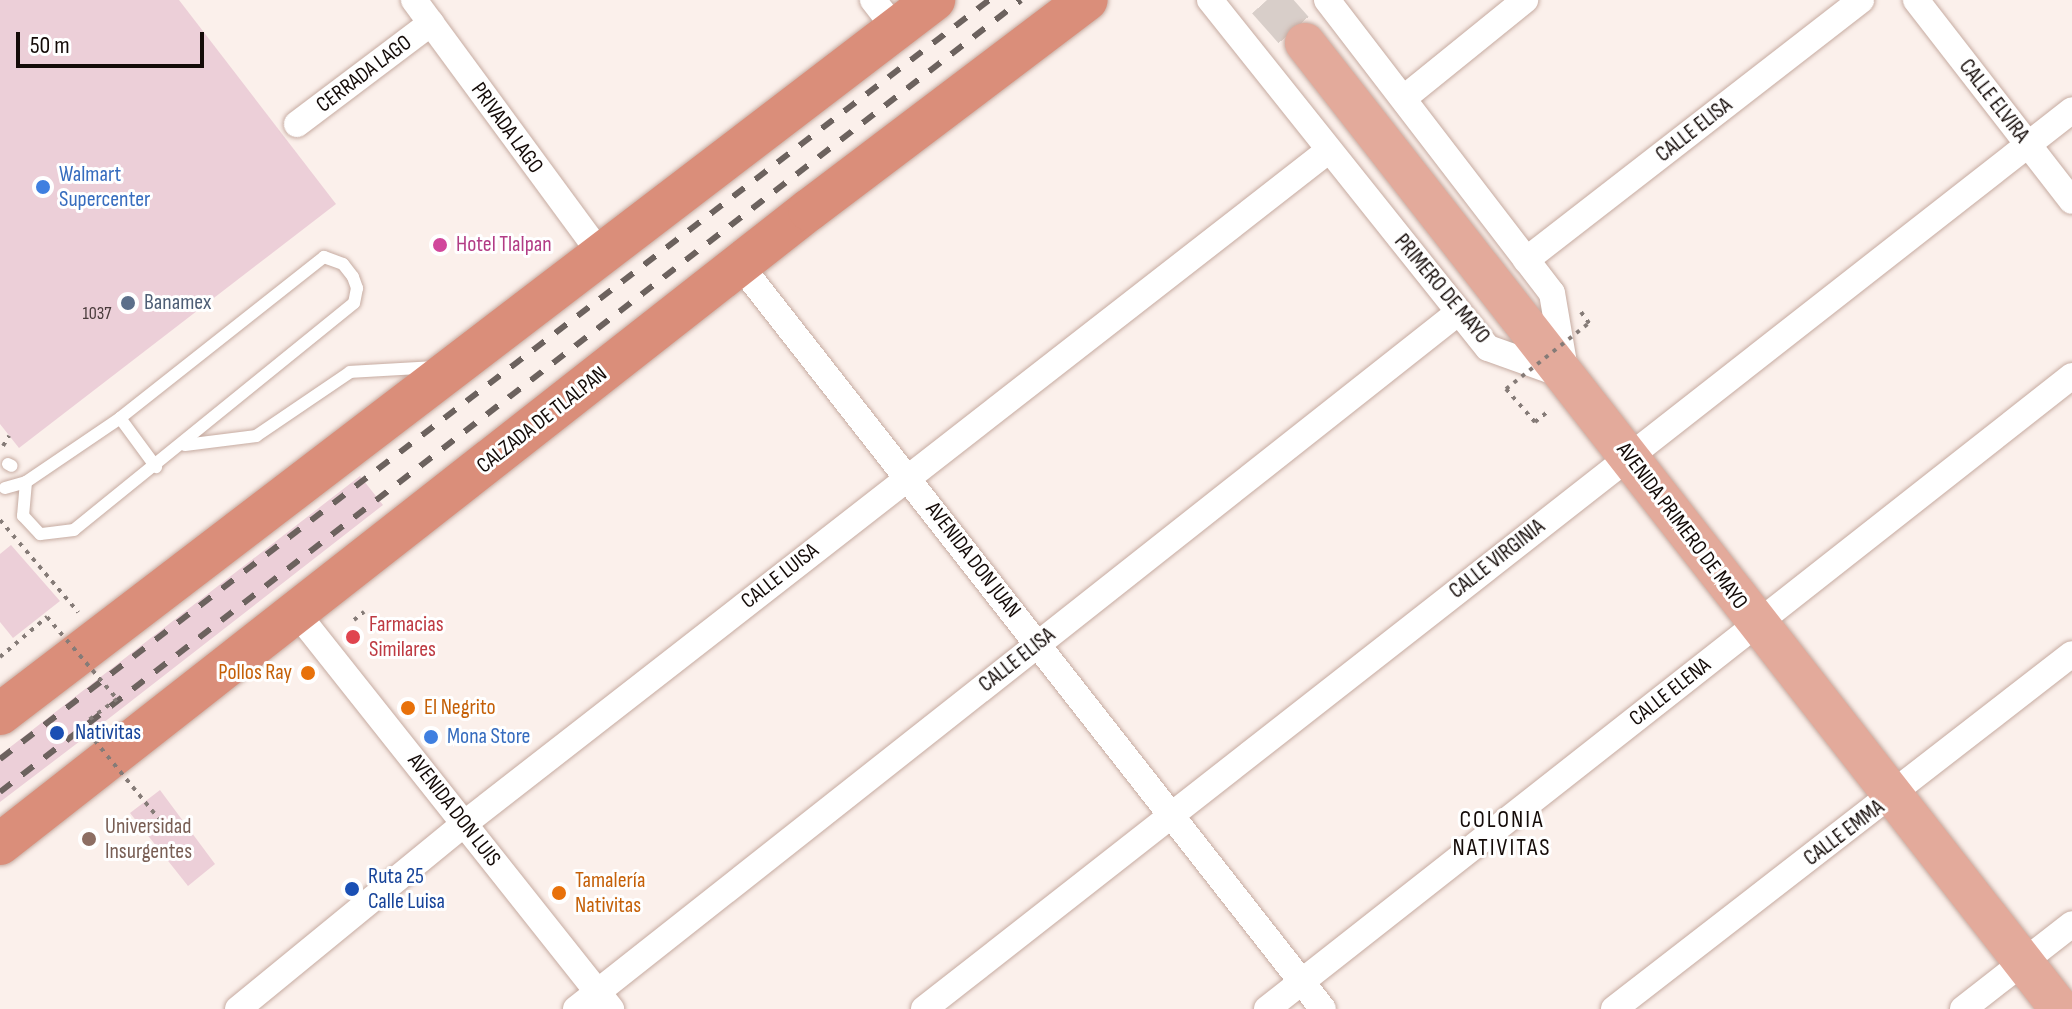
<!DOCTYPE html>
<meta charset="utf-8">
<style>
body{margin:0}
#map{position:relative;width:2072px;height:1009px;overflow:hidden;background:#fbf0eb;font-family:"Sofia Sans Condensed",sans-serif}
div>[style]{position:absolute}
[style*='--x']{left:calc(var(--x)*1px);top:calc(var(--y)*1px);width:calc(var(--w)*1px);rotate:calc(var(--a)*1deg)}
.building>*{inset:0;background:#eccfd8}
.primary-tunnel>*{height:40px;margin-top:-20px;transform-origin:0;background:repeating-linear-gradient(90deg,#d8cec9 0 40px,transparent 0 60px)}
.path>*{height:4px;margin-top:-2px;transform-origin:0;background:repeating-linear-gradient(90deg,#857b77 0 4px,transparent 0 10px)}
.roads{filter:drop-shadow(0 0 2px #c6aba1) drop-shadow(0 0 2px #c6aba1)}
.service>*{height:12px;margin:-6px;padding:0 6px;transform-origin:6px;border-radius:6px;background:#fff}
.minor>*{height:26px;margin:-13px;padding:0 13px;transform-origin:13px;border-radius:13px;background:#fff}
.primary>*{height:40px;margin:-20px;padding:0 20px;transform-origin:20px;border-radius:20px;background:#e3aa9b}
.trunk>*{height:42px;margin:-21px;padding:0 21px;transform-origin:21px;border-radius:21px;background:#da8e7a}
.rail>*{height:6px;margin-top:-3px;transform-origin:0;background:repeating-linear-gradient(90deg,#6c625e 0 14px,transparent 0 28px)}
.path-bridge>*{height:4px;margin-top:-2px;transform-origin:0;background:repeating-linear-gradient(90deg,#857b77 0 4px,transparent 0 10px)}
.dots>*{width:22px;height:22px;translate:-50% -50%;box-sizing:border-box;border:4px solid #fff;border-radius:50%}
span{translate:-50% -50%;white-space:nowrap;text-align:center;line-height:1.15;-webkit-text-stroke:6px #fff;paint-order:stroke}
.number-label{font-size:18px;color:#4a3c3c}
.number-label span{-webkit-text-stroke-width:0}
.street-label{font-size:22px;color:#140b08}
.shop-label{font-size:22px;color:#366cbe}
.left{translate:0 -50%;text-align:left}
.hotel-label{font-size:22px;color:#b23c85}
.service-label{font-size:22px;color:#4e5e75}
.health-label{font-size:22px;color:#be3a42}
.food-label{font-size:22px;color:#c56008}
.right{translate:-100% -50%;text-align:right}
.transit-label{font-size:22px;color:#164399}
.education-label{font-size:22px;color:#785e54}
.neighbourhood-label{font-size:24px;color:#140b08;letter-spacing:2px}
.scale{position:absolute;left:16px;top:32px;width:188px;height:36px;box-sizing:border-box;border:4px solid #140b08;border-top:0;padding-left:10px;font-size:24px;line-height:28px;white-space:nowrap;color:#140b08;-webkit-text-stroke:6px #fff;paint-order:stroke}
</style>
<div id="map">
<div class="building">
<i style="clip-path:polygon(0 0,179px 0,336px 204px,19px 448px,0 424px)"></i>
<i style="clip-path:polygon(360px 476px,383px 505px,103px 723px,107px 729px,93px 741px,88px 735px,0 802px,0 755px)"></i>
<i style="clip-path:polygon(11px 545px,60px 601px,13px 638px,0 622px,0 554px)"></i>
<i style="clip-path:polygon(160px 790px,215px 864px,188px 886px,130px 813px)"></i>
</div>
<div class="primary-tunnel">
<i style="--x:1267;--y:0;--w:57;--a:48.5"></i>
</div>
<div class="path">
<i style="--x:1581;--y:312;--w:14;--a:54"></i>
<i style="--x:1506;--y:389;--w:44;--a:48.7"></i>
<i style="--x:1535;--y:422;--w:19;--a:-39"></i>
<i style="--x:3;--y:446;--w:12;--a:-59"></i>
<i style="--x:0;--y:520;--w:121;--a:49.7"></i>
<i style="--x:354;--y:620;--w:13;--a:-39"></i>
<i style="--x:0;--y:657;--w:62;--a:-40.4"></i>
</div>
<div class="roads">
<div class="service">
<i style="--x:324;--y:257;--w:20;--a:20"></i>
<i style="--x:343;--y:264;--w:16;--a:52"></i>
<i style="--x:353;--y:277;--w:12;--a:70"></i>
<i style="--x:357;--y:288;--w:15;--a:101"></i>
<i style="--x:354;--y:303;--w:360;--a:141"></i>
<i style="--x:74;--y:530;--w:34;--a:173"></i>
<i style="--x:40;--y:534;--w:25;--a:-133"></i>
<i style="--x:23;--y:516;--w:34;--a:-85"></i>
<i style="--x:26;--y:482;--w:114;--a:-34.2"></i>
<i style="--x:120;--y:418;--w:260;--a:-38.3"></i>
<i style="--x:120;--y:418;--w:61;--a:53.7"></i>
<i style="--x:185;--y:445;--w:72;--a:-7.2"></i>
<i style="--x:256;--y:436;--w:114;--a:-34.2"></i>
<i style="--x:350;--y:372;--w:84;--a:-3.4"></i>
<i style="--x:8;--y:464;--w:4;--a:27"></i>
<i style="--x:5;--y:488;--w:22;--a:-16"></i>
</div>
<div class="minor">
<i style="--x:414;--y:0;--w:316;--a:53.7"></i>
<i style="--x:873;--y:0;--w:37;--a:52"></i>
<i style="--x:1210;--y:0;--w:445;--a:51.4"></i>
<i style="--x:1488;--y:348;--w:80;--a:19.8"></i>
<i style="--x:1327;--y:0;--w:369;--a:52.5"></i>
<i style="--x:1552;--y:293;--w:77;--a:80.3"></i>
<i style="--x:1916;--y:0;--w:254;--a:52.2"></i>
<i style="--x:1404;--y:98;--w:156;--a:-39"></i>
<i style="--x:297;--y:124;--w:168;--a:-37"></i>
<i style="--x:1526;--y:260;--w:424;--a:-37.8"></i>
<i style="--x:740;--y:265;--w:945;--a:51.92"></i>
<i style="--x:296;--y:612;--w:507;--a:51.57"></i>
<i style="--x:238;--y:1009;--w:292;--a:-39.3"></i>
<i style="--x:464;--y:824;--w:1095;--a:-37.92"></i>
<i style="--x:576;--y:1009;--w:1125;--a:-38.29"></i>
<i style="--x:924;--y:1009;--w:1458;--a:-38.06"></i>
<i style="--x:1267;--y:1009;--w:1024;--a:-38.18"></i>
<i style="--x:1614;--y:1009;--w:579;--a:-37.78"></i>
<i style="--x:1963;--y:1009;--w:138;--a:-37.9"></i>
</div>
<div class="primary">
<i style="--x:1305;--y:43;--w:1226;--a:51.99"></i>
</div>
<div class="trunk">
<i style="--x:0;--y:714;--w:1176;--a:-37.4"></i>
<i style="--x:0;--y:844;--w:1028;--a:-38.09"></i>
<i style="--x:809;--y:210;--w:348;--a:-37.1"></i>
</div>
</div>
<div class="rail">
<i style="--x:0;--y:759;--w:1247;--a:-37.5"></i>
<i style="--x:0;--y:792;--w:1292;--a:-37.8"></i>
</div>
<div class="path-bridge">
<i style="--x:1506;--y:389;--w:106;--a:-38.5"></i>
<i style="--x:47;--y:617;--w:108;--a:49.5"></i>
<i style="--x:117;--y:699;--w:44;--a:143.4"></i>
<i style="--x:82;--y:725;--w:128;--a:50.7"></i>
</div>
<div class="dots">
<i style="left:43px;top:187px;background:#3f7fe0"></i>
<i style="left:440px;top:245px;background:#d1479c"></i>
<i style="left:128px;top:303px;background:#5c6f8a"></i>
<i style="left:353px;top:637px;background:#e0444e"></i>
<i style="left:308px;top:673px;background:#e8710a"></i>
<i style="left:408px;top:708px;background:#e8710a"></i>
<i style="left:57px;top:733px;background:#1a4fb4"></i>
<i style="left:431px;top:737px;background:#3f7fe0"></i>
<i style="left:89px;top:839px;background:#8d6e63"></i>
<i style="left:352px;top:889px;background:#1a4fb4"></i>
<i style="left:559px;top:893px;background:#e8710a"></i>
</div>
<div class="number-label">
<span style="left:97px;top:314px">1037</span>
</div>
<div class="street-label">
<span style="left:364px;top:74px;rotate:-37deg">CERRADA LAGO</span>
<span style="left:1994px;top:101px;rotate:52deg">CALLE ELVIRA</span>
<span style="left:507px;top:128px;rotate:54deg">PRIVADA LAGO</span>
<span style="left:1694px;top:130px;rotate:-38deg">CALLE ELISA</span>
<span style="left:1442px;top:289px;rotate:50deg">PRIMERO DE MAYO</span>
<span style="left:542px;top:420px;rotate:-38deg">CALZADA DE TLALPAN</span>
<span style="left:1682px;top:526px;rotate:53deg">AVENIDA PRIMERO DE MAYO</span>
<span style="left:1497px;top:559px;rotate:-38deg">CALLE VIRGINIA</span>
<span style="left:973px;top:560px;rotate:52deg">AVENIDA DON JUAN</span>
<span style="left:780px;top:576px;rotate:-38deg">CALLE LUISA</span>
<span style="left:1017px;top:660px;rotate:-38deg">CALLE ELISA</span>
<span style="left:1670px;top:692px;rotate:-38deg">CALLE ELENA</span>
<span style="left:454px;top:810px;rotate:52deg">AVENIDA DON LUIS</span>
<span style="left:1844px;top:833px;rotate:-37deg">CALLE EMMA</span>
</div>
<div class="shop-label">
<span class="left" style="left:59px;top:187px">Walmart<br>Supercenter</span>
<span class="left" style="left:447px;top:737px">Mona Store</span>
</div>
<div class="hotel-label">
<span class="left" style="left:456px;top:245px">Hotel Tlalpan</span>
</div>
<div class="service-label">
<span class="left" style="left:144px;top:303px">Banamex</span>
</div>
<div class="health-label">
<span class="left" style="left:369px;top:637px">Farmacias<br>Similares</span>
</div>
<div class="food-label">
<span class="right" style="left:292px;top:673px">Pollos Ray</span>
<span class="left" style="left:424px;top:708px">El Negrito</span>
<span class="left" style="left:575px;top:893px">Tamalería<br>Nativitas</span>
</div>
<div class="transit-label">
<span class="left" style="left:75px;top:733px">Nativitas</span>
<span class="left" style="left:368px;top:889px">Ruta 25<br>Calle Luisa</span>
</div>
<div class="education-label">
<span class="left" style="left:105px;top:839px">Universidad<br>Insurgentes</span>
</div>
<div class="neighbourhood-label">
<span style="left:1502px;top:834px">COLONIA<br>NATIVITAS</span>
</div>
<div class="scale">50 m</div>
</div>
